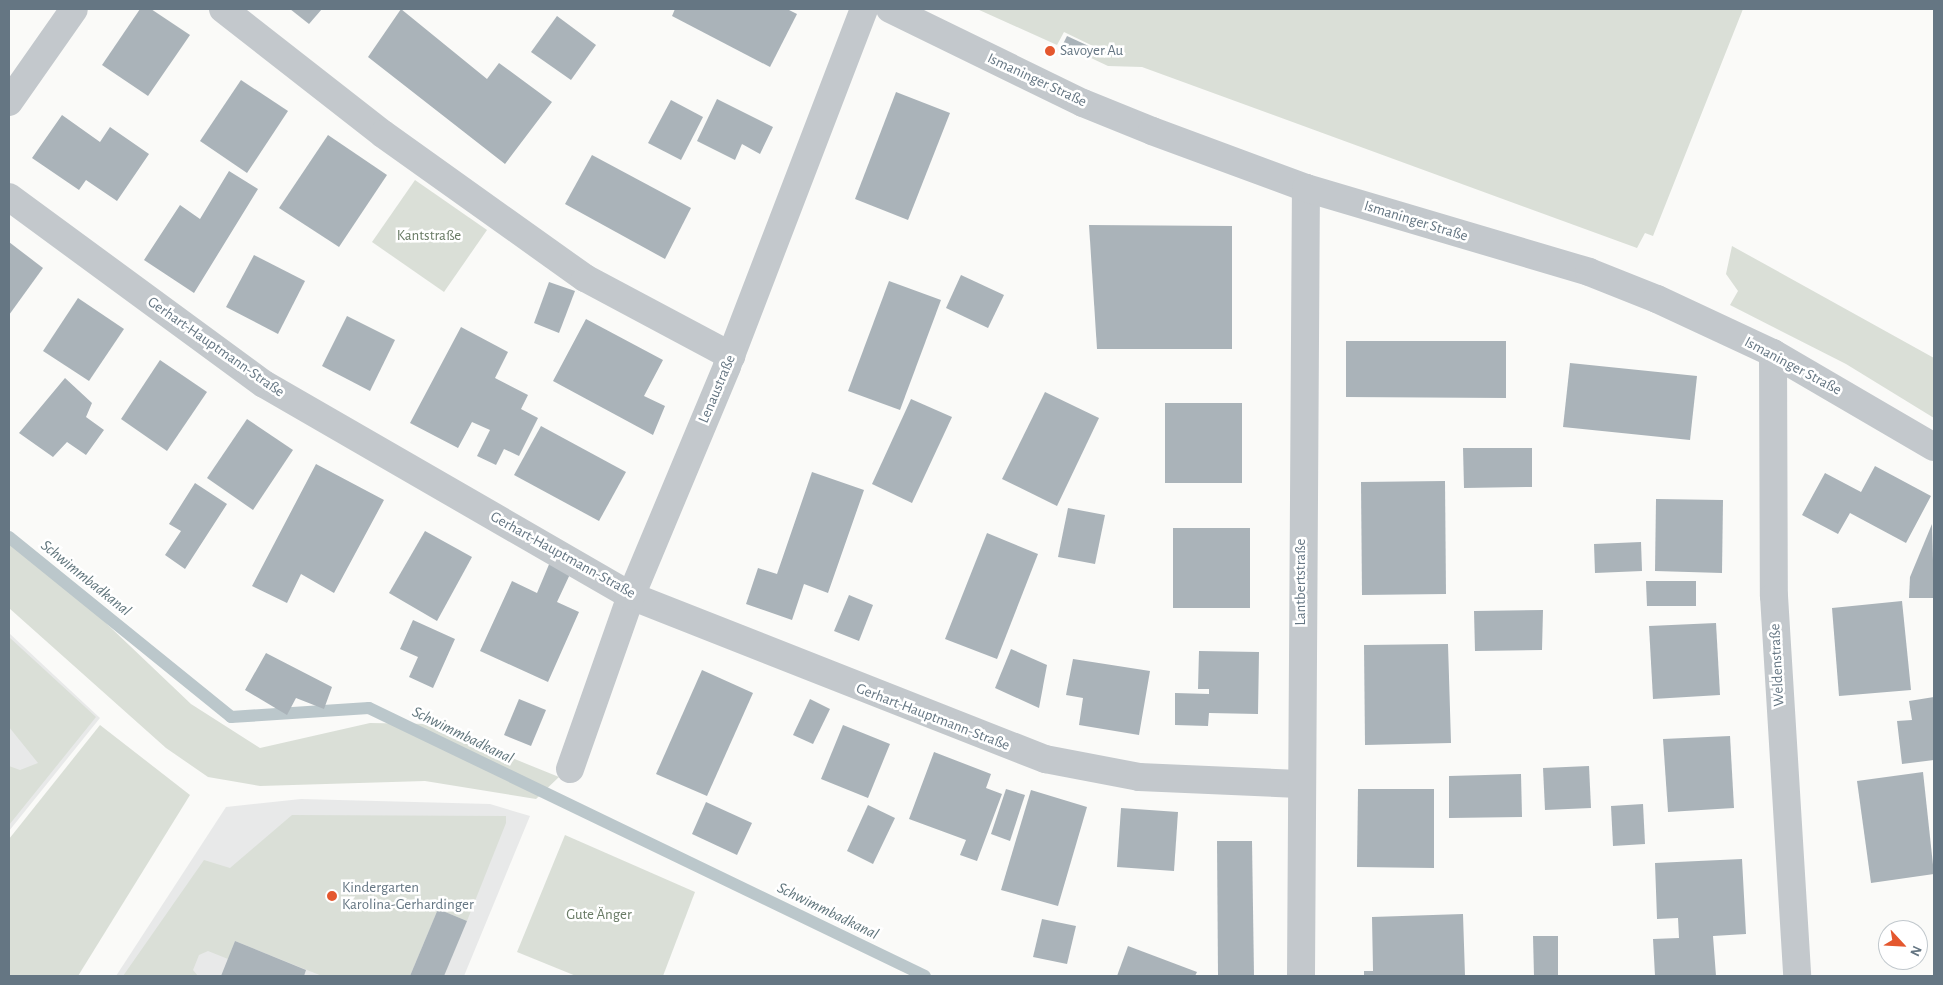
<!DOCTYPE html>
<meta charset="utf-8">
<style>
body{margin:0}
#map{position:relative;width:1943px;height:985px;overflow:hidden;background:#fafaf8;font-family:"Alegreya Sans",sans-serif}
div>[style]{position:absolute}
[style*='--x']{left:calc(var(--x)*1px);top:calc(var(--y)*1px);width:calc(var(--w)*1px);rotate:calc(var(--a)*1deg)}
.built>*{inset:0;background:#e8e9e9}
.green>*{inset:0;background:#dadfd7}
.stream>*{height:12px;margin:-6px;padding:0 6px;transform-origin:6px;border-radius:6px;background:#bbc7cb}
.building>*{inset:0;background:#aab3b9}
.minor>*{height:28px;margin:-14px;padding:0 14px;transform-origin:14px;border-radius:14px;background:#c3c8cc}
.tertiary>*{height:28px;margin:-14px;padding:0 14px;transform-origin:14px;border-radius:14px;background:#c3c8cc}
.dots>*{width:14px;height:14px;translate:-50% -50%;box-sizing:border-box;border:2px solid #fff;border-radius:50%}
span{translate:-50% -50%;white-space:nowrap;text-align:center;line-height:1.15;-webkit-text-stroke:5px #fff;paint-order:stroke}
.poi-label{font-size:15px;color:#657683}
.left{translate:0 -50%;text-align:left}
.street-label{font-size:15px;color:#657683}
.park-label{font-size:15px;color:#687a64}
.water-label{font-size:16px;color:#60757c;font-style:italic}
.frame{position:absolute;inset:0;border:10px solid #657683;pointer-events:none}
.north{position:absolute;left:1878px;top:920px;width:50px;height:50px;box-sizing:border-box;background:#fff;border:1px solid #c1c8cd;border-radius:50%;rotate:115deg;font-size:14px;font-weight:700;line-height:20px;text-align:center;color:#657683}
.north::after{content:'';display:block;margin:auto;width:18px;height:22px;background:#e4572e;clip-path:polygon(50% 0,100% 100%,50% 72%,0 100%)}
</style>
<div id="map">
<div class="built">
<i style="clip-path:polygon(9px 633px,100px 718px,9px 831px)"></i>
<i style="clip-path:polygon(301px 799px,490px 804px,530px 816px,464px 976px,116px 976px,226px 807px)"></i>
</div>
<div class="green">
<i style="clip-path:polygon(977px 9px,1743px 9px,1653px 236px,1645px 233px,1637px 248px,1142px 67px,1108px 66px,1091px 58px,1095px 47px,1064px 32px,1057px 45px)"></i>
<i style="clip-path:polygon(415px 180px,487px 230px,444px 292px,372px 242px)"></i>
<i style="clip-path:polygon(1732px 246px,1934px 358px,1934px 418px,1846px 364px,1730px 305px,1738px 291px,1726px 274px)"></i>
<i style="clip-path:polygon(9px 542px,88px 606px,191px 704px,260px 748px,370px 723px,428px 724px,559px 777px,536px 799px,425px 781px,260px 786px,208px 777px,166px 748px,9px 608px)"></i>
<i style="clip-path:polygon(9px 637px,96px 717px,9px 825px,9px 766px,20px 770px,38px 763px,9px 727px)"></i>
<i style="clip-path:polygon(100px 725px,190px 795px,78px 976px,9px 976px,9px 839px)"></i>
<i style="clip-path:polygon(292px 815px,506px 816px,506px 823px,467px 921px,438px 909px,410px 976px,322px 976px,235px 941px,228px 959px,208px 951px,199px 955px,193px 970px,198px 976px,123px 976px,204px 860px,230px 868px)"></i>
<i style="clip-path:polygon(565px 835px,695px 892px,663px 976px,576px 976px,517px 952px)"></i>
</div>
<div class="stream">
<i style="--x:9;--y:537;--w:286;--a:39"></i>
<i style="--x:231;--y:717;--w:138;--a:-3.7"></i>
<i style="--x:369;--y:708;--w:617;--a:25.73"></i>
</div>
<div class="building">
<i style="clip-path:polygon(140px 9px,151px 9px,190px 35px,148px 96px,102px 65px)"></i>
<i style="clip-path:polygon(290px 9px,322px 9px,309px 24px)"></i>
<i style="clip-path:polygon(401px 9px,487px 79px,499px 63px,552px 102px,505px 164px,368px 57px)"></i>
<i style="clip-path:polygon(675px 9px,787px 9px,797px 14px,770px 67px,672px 16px)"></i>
<i style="clip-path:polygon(557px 16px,596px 45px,571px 80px,531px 52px)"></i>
<i style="clip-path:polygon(1067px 36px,1093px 48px,1089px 57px,1063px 44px)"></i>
<i style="clip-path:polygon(241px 80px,288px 111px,247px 173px,200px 141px)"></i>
<i style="clip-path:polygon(896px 92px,950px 113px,908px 220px,855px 199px)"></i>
<i style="clip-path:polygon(717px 99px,773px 127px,760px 154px,742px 144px,735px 160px,697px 141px)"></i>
<i style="clip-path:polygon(671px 100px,703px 117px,681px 160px,648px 143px)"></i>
<i style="clip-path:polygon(62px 115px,100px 142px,110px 127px,149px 154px,117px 201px,86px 180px,79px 190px,32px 158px)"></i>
<i style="clip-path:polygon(328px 135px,387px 175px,339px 247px,279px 208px)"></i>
<i style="clip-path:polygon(592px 155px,691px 208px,665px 259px,565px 204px)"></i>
<i style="clip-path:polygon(229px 171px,258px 189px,194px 293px,144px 260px,180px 205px,200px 219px)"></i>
<i style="clip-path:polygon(1089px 225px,1232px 226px,1232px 349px,1097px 349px)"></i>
<i style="clip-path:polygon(9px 242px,43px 268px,9px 315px)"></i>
<i style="clip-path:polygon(254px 255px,305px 281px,278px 334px,226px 307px)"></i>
<i style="clip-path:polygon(961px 275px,1004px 295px,988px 328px,946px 308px)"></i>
<i style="clip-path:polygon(889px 281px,941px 300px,900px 410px,848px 391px)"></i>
<i style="clip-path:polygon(549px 282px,575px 291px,559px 333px,534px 323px)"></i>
<i style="clip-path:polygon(78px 298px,124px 329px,89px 381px,43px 351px)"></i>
<i style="clip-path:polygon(347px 316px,395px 340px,370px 391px,322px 366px)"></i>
<i style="clip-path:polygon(586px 319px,663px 360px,644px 396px,665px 406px,653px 435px,553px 381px)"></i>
<i style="clip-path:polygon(461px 327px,508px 352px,495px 378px,528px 395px,521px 409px,538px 418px,519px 456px,504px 449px,496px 465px,477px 456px,490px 430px,472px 422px,458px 448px,410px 423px)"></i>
<i style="clip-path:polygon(1346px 341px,1506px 341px,1506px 398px,1346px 397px)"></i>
<i style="clip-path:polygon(160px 360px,207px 392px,167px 451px,121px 419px)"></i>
<i style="clip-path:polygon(1570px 363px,1697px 376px,1690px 440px,1563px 427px)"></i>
<i style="clip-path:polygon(65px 378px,92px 403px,86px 417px,104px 430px,86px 455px,67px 442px,53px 457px,19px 433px)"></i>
<i style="clip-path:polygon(1045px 392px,1099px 418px,1057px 506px,1002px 479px)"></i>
<i style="clip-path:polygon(911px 399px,952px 417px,912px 503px,872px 484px)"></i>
<i style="clip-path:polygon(1165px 403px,1242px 403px,1242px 483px,1165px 483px)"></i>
<i style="clip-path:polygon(247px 419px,293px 450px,253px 510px,207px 478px)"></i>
<i style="clip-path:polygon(541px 426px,626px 472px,599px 521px,514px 475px)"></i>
<i style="clip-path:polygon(1463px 448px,1532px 448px,1532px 487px,1464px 488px)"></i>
<i style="clip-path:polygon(316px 464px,384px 500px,334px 593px,301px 574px,287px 603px,252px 586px)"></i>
<i style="clip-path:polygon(1875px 466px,1931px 496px,1906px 543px,1850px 513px,1838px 534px,1802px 515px,1825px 473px,1861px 492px)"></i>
<i style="clip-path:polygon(812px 472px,864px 490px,828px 593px,804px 584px,792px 620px,746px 604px,758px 568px,777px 574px)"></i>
<i style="clip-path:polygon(1445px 481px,1446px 594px,1362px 595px,1361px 482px)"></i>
<i style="clip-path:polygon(195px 483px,227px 504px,185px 569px,165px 555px,181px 531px,169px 524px)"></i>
<i style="clip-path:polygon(1656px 499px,1723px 500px,1722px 573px,1655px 571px)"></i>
<i style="clip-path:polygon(1068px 508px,1105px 515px,1095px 564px,1058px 557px)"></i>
<i style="clip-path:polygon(1932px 524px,1934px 598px,1909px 598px,1910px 577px)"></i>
<i style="clip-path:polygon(1173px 528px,1250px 528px,1250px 608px,1173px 608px)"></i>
<i style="clip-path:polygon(425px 531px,472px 557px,437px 621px,389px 593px)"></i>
<i style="clip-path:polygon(987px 533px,1038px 554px,997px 659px,945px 639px)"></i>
<i style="clip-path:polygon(1641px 542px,1642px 571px,1595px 573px,1594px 544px)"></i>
<i style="clip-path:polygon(550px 562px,571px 572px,557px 602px,579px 612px,548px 682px,480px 651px,512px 581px,537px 593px)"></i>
<i style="clip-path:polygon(1646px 581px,1696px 581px,1696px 606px,1647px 606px)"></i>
<i style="clip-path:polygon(849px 595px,873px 605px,859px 641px,834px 631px)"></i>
<i style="clip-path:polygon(1902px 601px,1911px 690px,1839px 696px,1832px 608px)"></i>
<i style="clip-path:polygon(1543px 610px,1542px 650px,1475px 651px,1474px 611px)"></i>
<i style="clip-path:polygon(413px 620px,455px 639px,433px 688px,409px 677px,418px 657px,400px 649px)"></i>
<i style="clip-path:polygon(1716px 623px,1720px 695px,1653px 699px,1649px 626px)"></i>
<i style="clip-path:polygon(1448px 644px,1451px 743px,1365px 745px,1364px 645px)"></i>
<i style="clip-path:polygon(1011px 649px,1047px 665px,1039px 708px,995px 688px)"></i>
<i style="clip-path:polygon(1199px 651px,1259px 652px,1258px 714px,1209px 713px,1208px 726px,1175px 725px,1175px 693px,1209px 694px,1209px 689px,1198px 689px)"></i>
<i style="clip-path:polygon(266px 653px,332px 687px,324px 709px,296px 698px,287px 715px,245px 690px)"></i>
<i style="clip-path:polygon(1073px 659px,1150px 671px,1139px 735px,1079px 725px,1083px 698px,1066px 695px)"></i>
<i style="clip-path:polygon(702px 670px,753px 693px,707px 796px,656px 774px)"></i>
<i style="clip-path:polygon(1934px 697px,1934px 760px,1902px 764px,1897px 721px,1912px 720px,1909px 701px)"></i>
<i style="clip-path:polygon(519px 699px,546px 710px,531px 746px,504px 735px)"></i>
<i style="clip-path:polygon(810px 699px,830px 709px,813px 744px,793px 735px)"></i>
<i style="clip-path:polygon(843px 725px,890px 744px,868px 798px,821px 779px)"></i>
<i style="clip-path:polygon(1730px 736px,1734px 808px,1668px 812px,1663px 739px)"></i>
<i style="clip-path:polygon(934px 752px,991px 774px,986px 788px,1002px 794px,977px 861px,960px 855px,966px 840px,909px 819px)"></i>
<i style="clip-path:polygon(1589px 766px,1591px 808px,1545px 810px,1543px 768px)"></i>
<i style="clip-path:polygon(1923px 772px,1934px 874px,1871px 883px,1857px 781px)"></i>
<i style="clip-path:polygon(1521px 774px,1522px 817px,1449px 818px,1449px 776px)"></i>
<i style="clip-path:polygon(1006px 789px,1025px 795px,1010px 841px,991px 834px)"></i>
<i style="clip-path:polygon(1358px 789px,1434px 789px,1434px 868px,1357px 867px)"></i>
<i style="clip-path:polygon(1031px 790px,1087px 807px,1058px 906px,1001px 890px)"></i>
<i style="clip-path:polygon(706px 802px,752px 823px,737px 855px,692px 834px)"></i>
<i style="clip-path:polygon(1643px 804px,1645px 844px,1613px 846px,1611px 806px)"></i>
<i style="clip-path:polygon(868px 805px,895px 818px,873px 864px,847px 851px)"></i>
<i style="clip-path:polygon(1121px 808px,1178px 812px,1174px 871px,1117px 867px)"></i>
<i style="clip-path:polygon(1217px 841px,1252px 841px,1254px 976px,1218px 976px)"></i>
<i style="clip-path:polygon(1742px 859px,1746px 934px,1713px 936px,1716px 976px,1655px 976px,1653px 939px,1679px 938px,1678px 918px,1657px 919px,1655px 863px)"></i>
<i style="clip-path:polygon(438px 909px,467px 921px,444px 976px,410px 976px)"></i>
<i style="clip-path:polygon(1463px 914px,1465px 976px,1364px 976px,1364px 971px,1373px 971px,1372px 917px)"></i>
<i style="clip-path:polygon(1042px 919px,1076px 926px,1067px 964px,1033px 957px)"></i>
<i style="clip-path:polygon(1533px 936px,1558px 936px,1558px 976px,1534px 976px)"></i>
<i style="clip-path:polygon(235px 941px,306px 970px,304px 976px,221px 976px)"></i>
<i style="clip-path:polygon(1128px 946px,1197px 972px,1195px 976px,1117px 976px)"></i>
</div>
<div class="minor">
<i style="--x:223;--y:9;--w:203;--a:38"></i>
<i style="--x:383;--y:134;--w:248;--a:35.5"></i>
<i style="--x:585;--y:278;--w:166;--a:28.1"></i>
<i style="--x:9;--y:102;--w:113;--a:-55"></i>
<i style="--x:9;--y:197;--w:316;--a:36.3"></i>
<i style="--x:264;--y:384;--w:424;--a:30"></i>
<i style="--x:631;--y:596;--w:445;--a:21.5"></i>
<i style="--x:1045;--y:759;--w:96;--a:10.8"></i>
<i style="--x:1139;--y:777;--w:160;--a:2.5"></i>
<i style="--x:1773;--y:353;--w:243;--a:89.8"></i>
<i style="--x:1774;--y:596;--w:381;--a:86.5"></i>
<i style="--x:570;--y:769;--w:183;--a:-70.6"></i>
<i style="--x:631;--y:596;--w:249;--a:-67.3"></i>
<i style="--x:727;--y:366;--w:382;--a:-69"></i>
<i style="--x:1301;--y:976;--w:788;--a:-89.64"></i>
</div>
<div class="tertiary">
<i style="--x:890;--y:9;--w:215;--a:26"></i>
<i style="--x:1083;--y:103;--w:74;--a:22.1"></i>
<i style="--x:1152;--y:131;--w:164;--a:20.3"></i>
<i style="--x:1306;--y:188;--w:295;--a:16.5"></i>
<i style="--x:1589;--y:272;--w:73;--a:21.7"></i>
<i style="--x:1657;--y:299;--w:128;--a:25"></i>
<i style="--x:1773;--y:353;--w:186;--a:30.3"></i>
</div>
<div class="dots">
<i style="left:1050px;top:51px;background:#e4572e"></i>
<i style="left:332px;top:896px;background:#e4572e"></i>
</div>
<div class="poi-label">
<span class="left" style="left:1060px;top:51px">Savoyer Au</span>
<span class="left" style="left:342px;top:896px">Kindergarten<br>Karolina-Gerhardinger</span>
</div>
<div class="street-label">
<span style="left:1037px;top:80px;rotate:25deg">Ismaninger Straße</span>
<span style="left:1416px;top:221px;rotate:17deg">Ismaninger Straße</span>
<span style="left:216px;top:347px;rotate:35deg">Gerhart-Hauptmann-Straße</span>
<span style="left:1793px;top:366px;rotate:28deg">Ismaninger Straße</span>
<span style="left:717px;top:389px;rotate:-67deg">Lenaustraße</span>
<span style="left:563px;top:555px;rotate:29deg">Gerhart-Hauptmann-Straße</span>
<span style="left:1301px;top:582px;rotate:-90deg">Lantbertstraße</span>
<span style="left:1777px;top:665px;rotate:-93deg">Weldenstraße</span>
<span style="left:933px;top:717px;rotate:21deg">Gerhart-Hauptmann-Straße</span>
</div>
<div class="park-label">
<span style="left:429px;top:236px">Kantstraße</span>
<span style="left:599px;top:915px">Gute Änger</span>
</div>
<div class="water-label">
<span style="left:86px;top:578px;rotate:39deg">Schwimmbadkanal</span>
<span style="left:463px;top:735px;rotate:26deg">Schwimmbadkanal</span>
<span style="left:828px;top:911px;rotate:26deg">Schwimmbadkanal</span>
</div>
<div class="frame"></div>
<div class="north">N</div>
</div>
